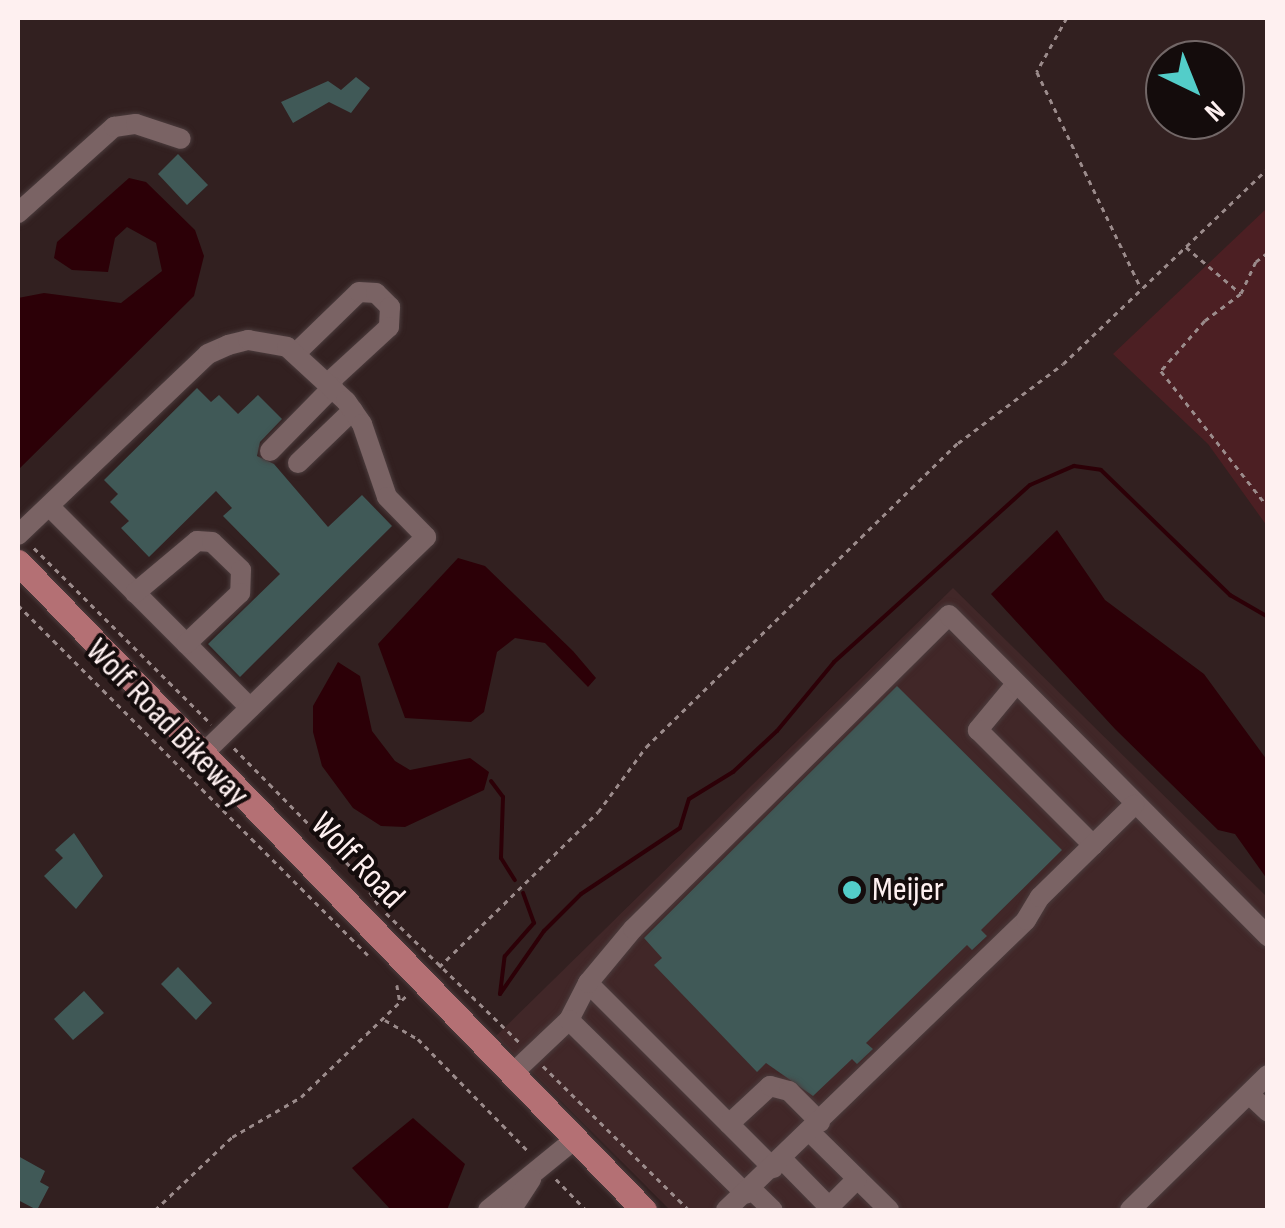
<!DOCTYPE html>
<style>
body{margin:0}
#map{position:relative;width:1285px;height:1228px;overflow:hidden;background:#322020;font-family:"Sofia Sans Condensed",sans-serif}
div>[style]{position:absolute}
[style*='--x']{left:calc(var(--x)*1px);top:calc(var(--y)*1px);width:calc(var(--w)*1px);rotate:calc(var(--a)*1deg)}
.built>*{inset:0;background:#412728}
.green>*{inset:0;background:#4c1f23}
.water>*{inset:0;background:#2c0007}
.stream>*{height:4px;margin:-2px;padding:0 2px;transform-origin:2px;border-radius:2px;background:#2c0007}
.building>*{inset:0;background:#405957}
.path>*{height:2.5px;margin-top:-1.25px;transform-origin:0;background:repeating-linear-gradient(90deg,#9b8b8b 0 5px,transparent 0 10px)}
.roads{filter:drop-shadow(0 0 2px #4b3c3d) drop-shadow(0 0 2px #4b3c3d)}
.minor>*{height:20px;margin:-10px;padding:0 10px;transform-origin:10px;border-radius:10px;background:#7a6364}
.major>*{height:25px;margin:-12.5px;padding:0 12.5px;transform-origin:12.5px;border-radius:12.5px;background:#b47074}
.dots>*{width:28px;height:28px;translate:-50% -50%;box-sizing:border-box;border:5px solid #140c0c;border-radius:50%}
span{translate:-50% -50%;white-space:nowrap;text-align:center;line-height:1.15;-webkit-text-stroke:8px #140c0c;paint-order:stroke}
.street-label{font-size:35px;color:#fef0f0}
.poi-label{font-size:35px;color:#fef0f0}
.left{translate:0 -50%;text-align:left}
.frame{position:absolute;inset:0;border:20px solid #fef0f0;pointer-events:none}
.north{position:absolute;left:1145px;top:40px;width:100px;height:100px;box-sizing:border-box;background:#140c0c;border:2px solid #726767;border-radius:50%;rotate:137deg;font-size:28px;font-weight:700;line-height:40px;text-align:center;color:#fef0f0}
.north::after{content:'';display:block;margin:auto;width:35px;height:45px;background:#53cdc9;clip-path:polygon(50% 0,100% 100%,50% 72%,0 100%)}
</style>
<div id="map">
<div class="built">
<i style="clip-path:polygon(953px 588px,1267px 897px,1267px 1210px,670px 1210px,496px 1036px)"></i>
</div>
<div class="green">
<i style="clip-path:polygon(1267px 208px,1267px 526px,1208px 444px,1113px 354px)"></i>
</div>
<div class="water">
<i style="clip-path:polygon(129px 178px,146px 182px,195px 230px,204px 256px,194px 296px,18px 470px,18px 298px,44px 293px,121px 303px,162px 271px,156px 243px,127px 227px,115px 238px,108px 272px,72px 270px,54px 258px,57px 242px)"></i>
<i style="clip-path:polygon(1057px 530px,1105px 600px,1204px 674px,1267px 760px,1267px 879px,1235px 834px,1218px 830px,1115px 729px,991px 594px)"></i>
<i style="clip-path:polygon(458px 558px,485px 566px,573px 651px,596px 678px,588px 687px,545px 643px,515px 638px,497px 652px,484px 712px,471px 722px,405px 718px,378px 644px)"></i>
<i style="clip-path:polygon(338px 662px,360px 676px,372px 731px,395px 761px,410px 770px,470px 758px,489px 772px,484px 790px,405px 827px,381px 826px,353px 808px,322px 766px,313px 732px,313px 706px)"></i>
<i style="clip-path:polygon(413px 1118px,465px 1164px,447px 1210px,391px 1210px,352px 1168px)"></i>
</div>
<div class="stream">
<i style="--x:491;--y:781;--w:20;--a:53"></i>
<i style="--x:503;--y:797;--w:61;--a:91.9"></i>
<i style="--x:501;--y:858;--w:26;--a:58"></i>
<i style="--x:500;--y:994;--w:77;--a:-55.1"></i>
<i style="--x:544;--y:931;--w:52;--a:-45"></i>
<i style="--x:581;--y:894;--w:119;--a:-33.7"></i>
<i style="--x:680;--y:828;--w:30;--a:-73"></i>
<i style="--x:689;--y:799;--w:52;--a:-31.5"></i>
<i style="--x:733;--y:772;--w:60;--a:-43"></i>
<i style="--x:777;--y:731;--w:89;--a:-50.4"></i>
<i style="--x:834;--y:662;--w:264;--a:-42.1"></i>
<i style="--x:1030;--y:485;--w:48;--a:-23.4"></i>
<i style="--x:1074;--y:466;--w:27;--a:8"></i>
<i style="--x:1101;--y:470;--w:180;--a:44.1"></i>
<i style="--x:1230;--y:595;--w:44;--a:30.1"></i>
<i style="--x:500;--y:994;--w:38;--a:-83"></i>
<i style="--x:505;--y:956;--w:44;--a:-48.7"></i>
<i style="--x:534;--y:923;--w:32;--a:-110"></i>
</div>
<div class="building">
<i style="clip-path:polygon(356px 77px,370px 88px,351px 113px,329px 102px,293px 123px,281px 102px,328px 81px,341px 90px)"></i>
<i style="clip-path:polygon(178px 154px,208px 185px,187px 205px,158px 174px)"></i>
<i style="clip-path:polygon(197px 388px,211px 402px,219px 395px,238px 414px,258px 395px,282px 419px,260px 442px,257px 456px,274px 464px,328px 527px,362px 495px,392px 526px,240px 677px,208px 644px,280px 574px,223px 516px,232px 508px,216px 491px,149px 557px,121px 528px,129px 521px,110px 502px,118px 494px,104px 480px)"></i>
<i style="clip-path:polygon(897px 686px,1062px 850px,981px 930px,987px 936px,972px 950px,967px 945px,866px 1043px,873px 1049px,857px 1064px,852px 1059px,813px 1096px,766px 1063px,757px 1072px,654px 965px,662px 958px,644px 938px)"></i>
<i style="clip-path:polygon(74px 833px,103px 876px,76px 909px,44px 876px,63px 858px,55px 850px)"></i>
<i style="clip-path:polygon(178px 967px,212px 1003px,196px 1020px,161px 984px)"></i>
<i style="clip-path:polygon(84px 991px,104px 1013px,73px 1040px,54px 1019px)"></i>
<i style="clip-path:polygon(18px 1156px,45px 1171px,40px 1182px,49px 1187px,37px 1210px,18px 1200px)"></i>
</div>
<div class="path">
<i style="--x:1067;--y:18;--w:62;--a:119.1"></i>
<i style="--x:1037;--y:72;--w:240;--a:64.3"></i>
<i style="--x:1186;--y:247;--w:71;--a:40.4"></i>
<i style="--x:1268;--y:253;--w:15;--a:143"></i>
<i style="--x:1256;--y:262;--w:35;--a:115"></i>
<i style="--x:1241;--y:294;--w:45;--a:143.1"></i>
<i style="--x:1205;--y:321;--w:67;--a:131.3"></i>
<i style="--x:1161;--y:371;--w:173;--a:51.8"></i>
<i style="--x:34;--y:548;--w:250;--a:44.8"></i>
<i style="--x:18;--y:605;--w:495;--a:45"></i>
<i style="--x:234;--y:748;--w:178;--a:45.5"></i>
<i style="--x:359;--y:875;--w:38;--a:57"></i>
<i style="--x:386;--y:913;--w:187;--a:44.1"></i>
<i style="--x:439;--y:967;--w:222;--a:-44.3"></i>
<i style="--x:598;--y:812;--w:81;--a:-53.6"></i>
<i style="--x:646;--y:747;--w:436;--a:-44.3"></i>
<i style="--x:958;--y:443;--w:131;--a:-37"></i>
<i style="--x:1063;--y:364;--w:284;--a:-43.7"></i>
<i style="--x:397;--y:985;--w:17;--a:80"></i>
<i style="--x:385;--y:1020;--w:38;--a:30"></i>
<i style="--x:418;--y:1039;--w:158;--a:45.5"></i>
<i style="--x:543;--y:1066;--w:205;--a:44.6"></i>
<i style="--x:556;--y:1179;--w:43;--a:45.9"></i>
<i style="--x:155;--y:1210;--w:106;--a:-43.5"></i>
<i style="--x:232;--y:1137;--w:80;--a:-30.1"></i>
<i style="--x:301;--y:1097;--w:147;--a:-43.9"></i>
</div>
<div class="roads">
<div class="minor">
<i style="--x:18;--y:213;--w:129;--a:-41.9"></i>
<i style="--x:114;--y:127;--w:22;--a:-8"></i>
<i style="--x:136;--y:124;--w:47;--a:18.4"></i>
<i style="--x:297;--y:352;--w:86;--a:-44.1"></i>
<i style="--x:359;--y:292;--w:17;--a:3"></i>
<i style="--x:376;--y:293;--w:20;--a:45"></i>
<i style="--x:390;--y:307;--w:20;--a:93"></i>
<i style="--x:389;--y:327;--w:83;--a:137.4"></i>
<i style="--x:270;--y:451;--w:90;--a:-45.5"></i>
<i style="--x:298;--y:463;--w:76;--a:-43.9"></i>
<i style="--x:51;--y:508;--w:282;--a:45.1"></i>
<i style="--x:18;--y:535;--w:262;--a:-43.6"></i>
<i style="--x:208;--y:354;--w:22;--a:-24"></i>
<i style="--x:228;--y:345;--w:21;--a:-14"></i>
<i style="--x:248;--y:340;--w:40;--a:10"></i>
<i style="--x:287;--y:347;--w:80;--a:42.5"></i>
<i style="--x:346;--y:401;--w:28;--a:55"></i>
<i style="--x:362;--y:424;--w:77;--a:71.1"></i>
<i style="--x:387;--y:497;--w:56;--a:45.7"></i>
<i style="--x:426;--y:537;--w:307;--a:135.8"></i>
<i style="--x:135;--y:593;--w:81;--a:-40"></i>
<i style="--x:197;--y:541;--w:15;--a:4"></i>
<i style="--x:212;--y:542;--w:40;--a:44"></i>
<i style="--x:241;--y:570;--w:23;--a:92"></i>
<i style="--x:240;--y:593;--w:74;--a:136.6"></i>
<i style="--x:1016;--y:684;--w:60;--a:129.6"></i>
<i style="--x:978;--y:730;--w:163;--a:45"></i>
<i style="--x:588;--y:983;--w:262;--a:45"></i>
<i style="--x:569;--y:1020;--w:42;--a:-62.8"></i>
<i style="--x:588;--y:983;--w:70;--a:-50.2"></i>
<i style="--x:633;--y:929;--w:445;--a:-44.8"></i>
<i style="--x:949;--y:615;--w:453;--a:45.2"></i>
<i style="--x:513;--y:1073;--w:77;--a:-43.4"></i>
<i style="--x:569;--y:1020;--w:248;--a:44.5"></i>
<i style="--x:1249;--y:1094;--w:26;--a:43"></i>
<i style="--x:729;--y:1124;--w:56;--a:-42.8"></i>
<i style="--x:770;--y:1086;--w:20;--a:15"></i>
<i style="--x:789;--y:1091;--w:44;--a:45"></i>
<i style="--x:810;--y:1132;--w:111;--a:44.6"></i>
<i style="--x:782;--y:1159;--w:67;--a:45.6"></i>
<i style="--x:751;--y:1189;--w:30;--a:44"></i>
<i style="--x:488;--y:1210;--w:112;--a:-39.2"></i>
<i style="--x:511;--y:1210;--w:37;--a:-57"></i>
<i style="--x:726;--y:1210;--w:417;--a:-44"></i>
<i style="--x:1026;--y:920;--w:27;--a:-59"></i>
<i style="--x:1040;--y:897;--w:132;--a:-44.4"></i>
<i style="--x:826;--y:1210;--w:44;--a:-45"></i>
<i style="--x:1130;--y:1210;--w:193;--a:-44.4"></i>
</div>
<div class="major">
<i style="--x:18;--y:562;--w:901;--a:45.99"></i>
</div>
</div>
<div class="dots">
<i style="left:852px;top:890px;background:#53cdc9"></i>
</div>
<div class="street-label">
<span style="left:167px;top:723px;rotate:46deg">Wolf Road Bikeway</span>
<span style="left:357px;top:861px;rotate:46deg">Wolf Road</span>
</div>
<div class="poi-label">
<span class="left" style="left:872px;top:890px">Meijer</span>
</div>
<div class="frame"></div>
<div class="north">N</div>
</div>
